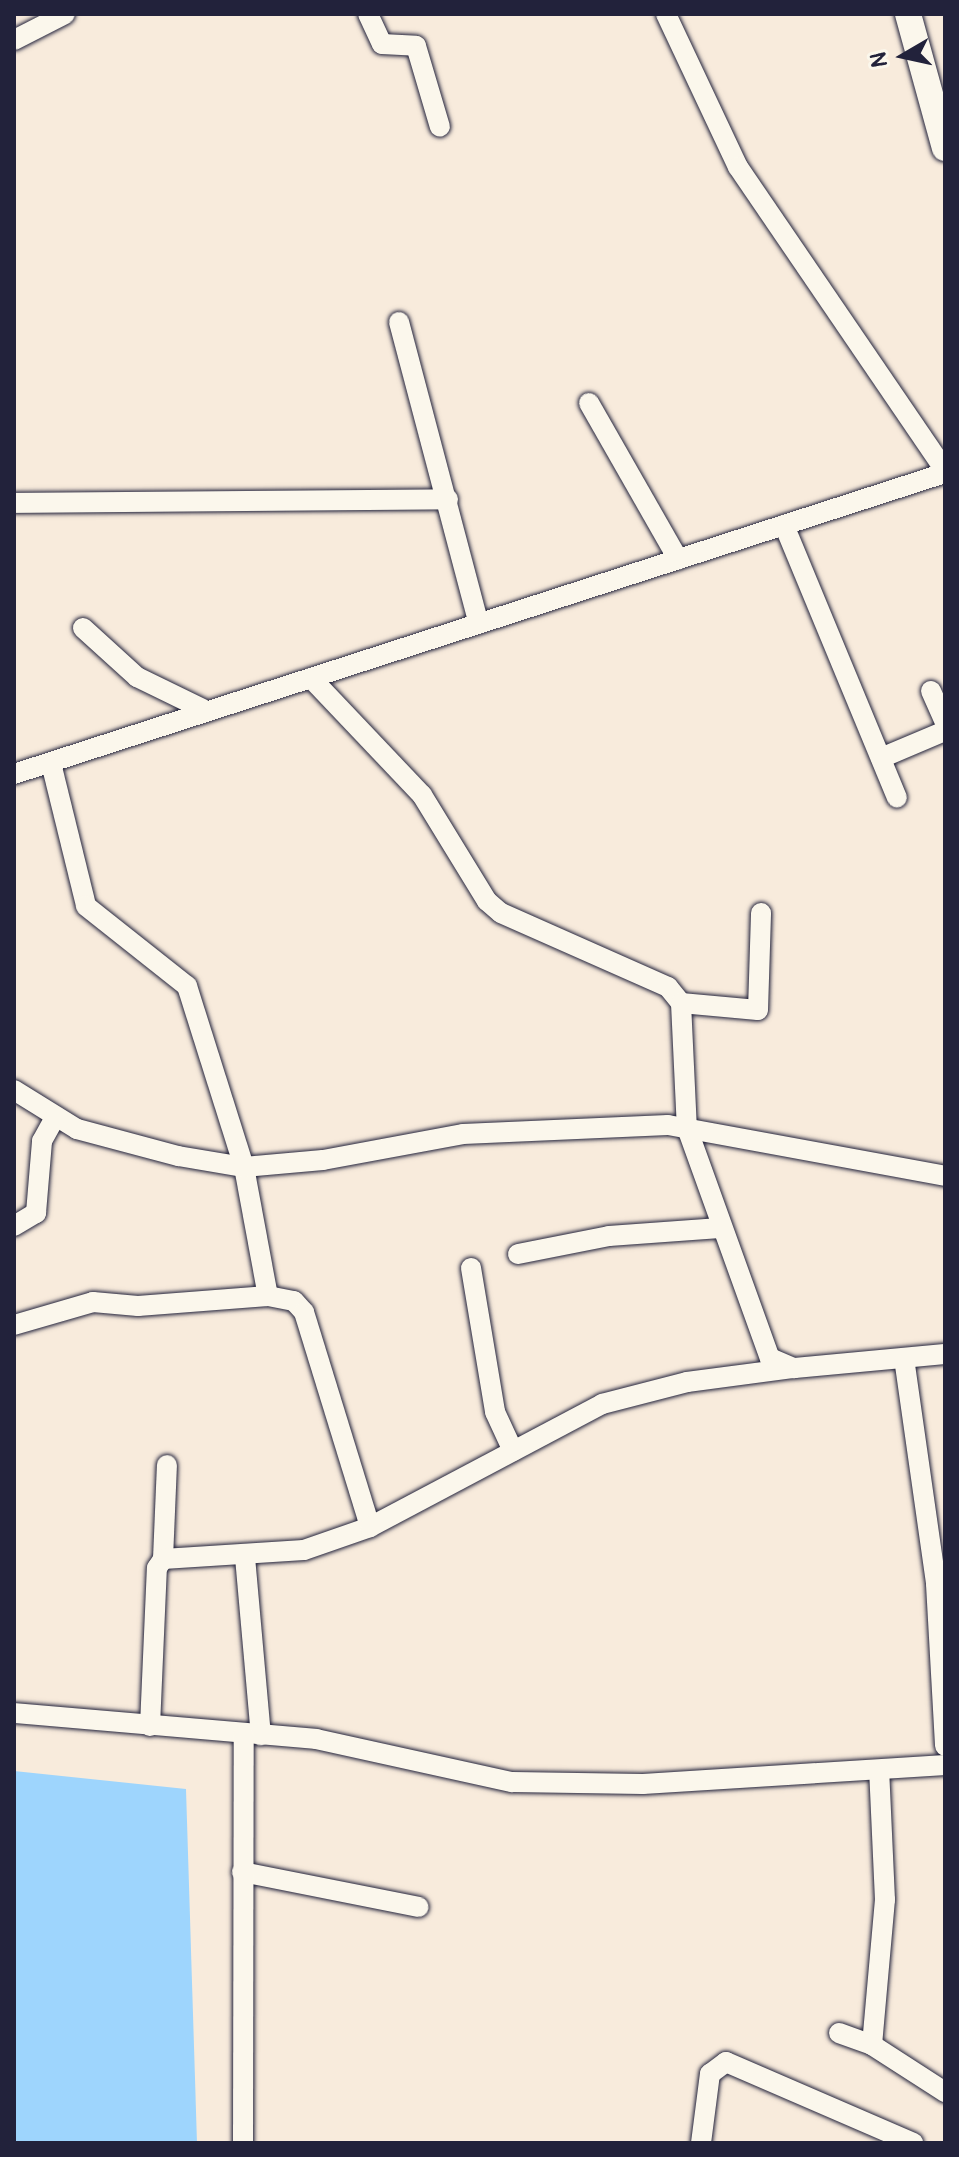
<!DOCTYPE html>
<style>
body{margin:0}
#map{position:relative;width:959px;height:2157px;overflow:hidden;background:#f8ebdc;font-family:Pangolin,sans-serif}
div>[style]{position:absolute}
[style*='--x']{left:calc(var(--x)*1px);top:calc(var(--y)*1px);width:calc(var(--w)*1px);rotate:calc(var(--a)*1deg)}
.water>*{inset:0;background:#9ed5fd}
.roads{filter:drop-shadow(0 0 2px #22223b) drop-shadow(0 0 2px #22223b)}
.minor>*{height:20px;margin:-10px;padding:0 10px;transform-origin:10px;border-radius:10px;background:#fbf7ec}
.major>*{height:26px;margin:-13px;padding:0 13px;transform-origin:13px;border-radius:13px;background:#fbf7ec}
span{translate:-50% -50%;white-space:nowrap;text-align:center;line-height:1.15;-webkit-text-stroke:8px #fbf7ec;paint-order:stroke}
.frame{position:absolute;inset:0;border:16px solid #22223b;pointer-events:none}
.north{position:absolute;left:863px;top:16px;width:80px;height:80px;-webkit-text-stroke:6px #fbf7ec;paint-order:stroke;rotate:261deg;font-size:22px;font-weight:700;line-height:32px;text-align:center;color:#22223b}
.north::after{content:'';display:block;margin:auto;width:28px;height:36px;background:#22223b;clip-path:polygon(50% 0,100% 100%,50% 72%,0 100%)}
</style>
<div id="map">
<div class="water">
<i style="clip-path:polygon(14px 1771px,186px 1789px,197px 2143px,14px 2143px)"></i>
</div>
<div class="roads">
<div class="minor">
<i style="--x:368;--y:14;--w:33;--a:65"></i>
<i style="--x:382;--y:44;--w:34;--a:3"></i>
<i style="--x:416;--y:46;--w:84;--a:73.5"></i>
<i style="--x:666;--y:14;--w:169;--a:64.8"></i>
<i style="--x:738;--y:167;--w:367;--a:55.7"></i>
<i style="--x:14;--y:40;--w:57;--a:-27"></i>
<i style="--x:399;--y:322;--w:312;--a:75.2"></i>
<i style="--x:589;--y:403;--w:180;--a:60.3"></i>
<i style="--x:14;--y:503;--w:434;--a:-0.5"></i>
<i style="--x:784;--y:525;--w:295;--a:67.5"></i>
<i style="--x:83;--y:628;--w:73;--a:42.2"></i>
<i style="--x:137;--y:677;--w:73;--a:25.9"></i>
<i style="--x:311;--y:678;--w:161;--a:46.5"></i>
<i style="--x:422;--y:795;--w:124;--a:58.5"></i>
<i style="--x:487;--y:901;--w:18;--a:41"></i>
<i style="--x:501;--y:913;--w:183;--a:23.9"></i>
<i style="--x:668;--y:987;--w:21;--a:51"></i>
<i style="--x:681;--y:1003;--w:125;--a:87.3"></i>
<i style="--x:687;--y:1128;--w:245;--a:70.2"></i>
<i style="--x:770;--y:1358;--w:26;--a:23"></i>
<i style="--x:794;--y:1368;--w:152;--a:-5.3"></i>
<i style="--x:931;--y:691;--w:35;--a:66"></i>
<i style="--x:881;--y:758;--w:69;--a:-22.9"></i>
<i style="--x:51;--y:763;--w:147;--a:76.2"></i>
<i style="--x:86;--y:906;--w:129;--a:38.4"></i>
<i style="--x:187;--y:986;--w:190;--a:72.5"></i>
<i style="--x:244;--y:1167;--w:131;--a:79.5"></i>
<i style="--x:14;--y:774;--w:978;--a:-17.92"></i>
<i style="--x:681;--y:1003;--w:77;--a:5.2"></i>
<i style="--x:758;--y:1010;--w:97;--a:-88.2"></i>
<i style="--x:14;--y:1090;--w:74;--a:31.8"></i>
<i style="--x:77;--y:1129;--w:105;--a:15"></i>
<i style="--x:178;--y:1156;--w:67;--a:9.5"></i>
<i style="--x:244;--y:1167;--w:79;--a:-5.1"></i>
<i style="--x:323;--y:1160;--w:142;--a:-10.5"></i>
<i style="--x:463;--y:1134;--w:205;--a:-2.5"></i>
<i style="--x:668;--y:1125;--w:282;--a:10.4"></i>
<i style="--x:14;--y:1226;--w:26;--a:-31"></i>
<i style="--x:36;--y:1213;--w:72;--a:-85.2"></i>
<i style="--x:42;--y:1141;--w:25;--a:-61"></i>
<i style="--x:518;--y:1254;--w:93;--a:-11.2"></i>
<i style="--x:609;--y:1236;--w:111;--a:-4.1"></i>
<i style="--x:471;--y:1268;--w:146;--a:80.5"></i>
<i style="--x:495;--y:1412;--w:43;--a:65.2"></i>
<i style="--x:14;--y:1325;--w:82;--a:-16.2"></i>
<i style="--x:93;--y:1302;--w:45;--a:5.1"></i>
<i style="--x:138;--y:1306;--w:130;--a:-4.4"></i>
<i style="--x:268;--y:1296;--w:26;--a:11"></i>
<i style="--x:294;--y:1301;--w:15;--a:48"></i>
<i style="--x:304;--y:1312;--w:225;--a:72.9"></i>
<i style="--x:904;--y:1358;--w:228;--a:81.9"></i>
<i style="--x:936;--y:1584;--w:162;--a:86.8"></i>
<i style="--x:245;--y:1557;--w:179;--a:84.9"></i>
<i style="--x:163;--y:1559;--w:94;--a:-87.6"></i>
<i style="--x:14;--y:1713;--w:303;--a:4.9"></i>
<i style="--x:316;--y:1739;--w:201;--a:12.4"></i>
<i style="--x:512;--y:1782;--w:131;--a:0.9"></i>
<i style="--x:643;--y:1784;--w:303;--a:-3.6"></i>
<i style="--x:150;--y:1726;--w:158;--a:-87.5"></i>
<i style="--x:157;--y:1568;--w:11;--a:-56"></i>
<i style="--x:163;--y:1559;--w:141;--a:-3.7"></i>
<i style="--x:304;--y:1550;--w:70;--a:-19.2"></i>
<i style="--x:370;--y:1527;--w:263;--a:-27.9"></i>
<i style="--x:602;--y:1404;--w:88;--a:-14.5"></i>
<i style="--x:687;--y:1382;--w:108;--a:-7.5"></i>
<i style="--x:242;--y:1872;--w:180;--a:11.2"></i>
<i style="--x:839;--y:2033;--w:35;--a:20"></i>
<i style="--x:872;--y:2045;--w:87;--a:32.8"></i>
<i style="--x:872;--y:2045;--w:146;--a:-84.9"></i>
<i style="--x:885;--y:1900;--w:130;--a:-92.6"></i>
<i style="--x:243;--y:2143;--w:408;--a:-89.9"></i>
<i style="--x:701;--y:2143;--w:70;--a:-82.6"></i>
<i style="--x:710;--y:2074;--w:20;--a:-37"></i>
<i style="--x:726;--y:2062;--w:204;--a:23.4"></i>
</div>
<div class="major">
<i style="--x:908;--y:14;--w:139;--a:74.6"></i>
</div>
</div>
<div class="frame"></div>
<div class="north">N</div>
</div>
